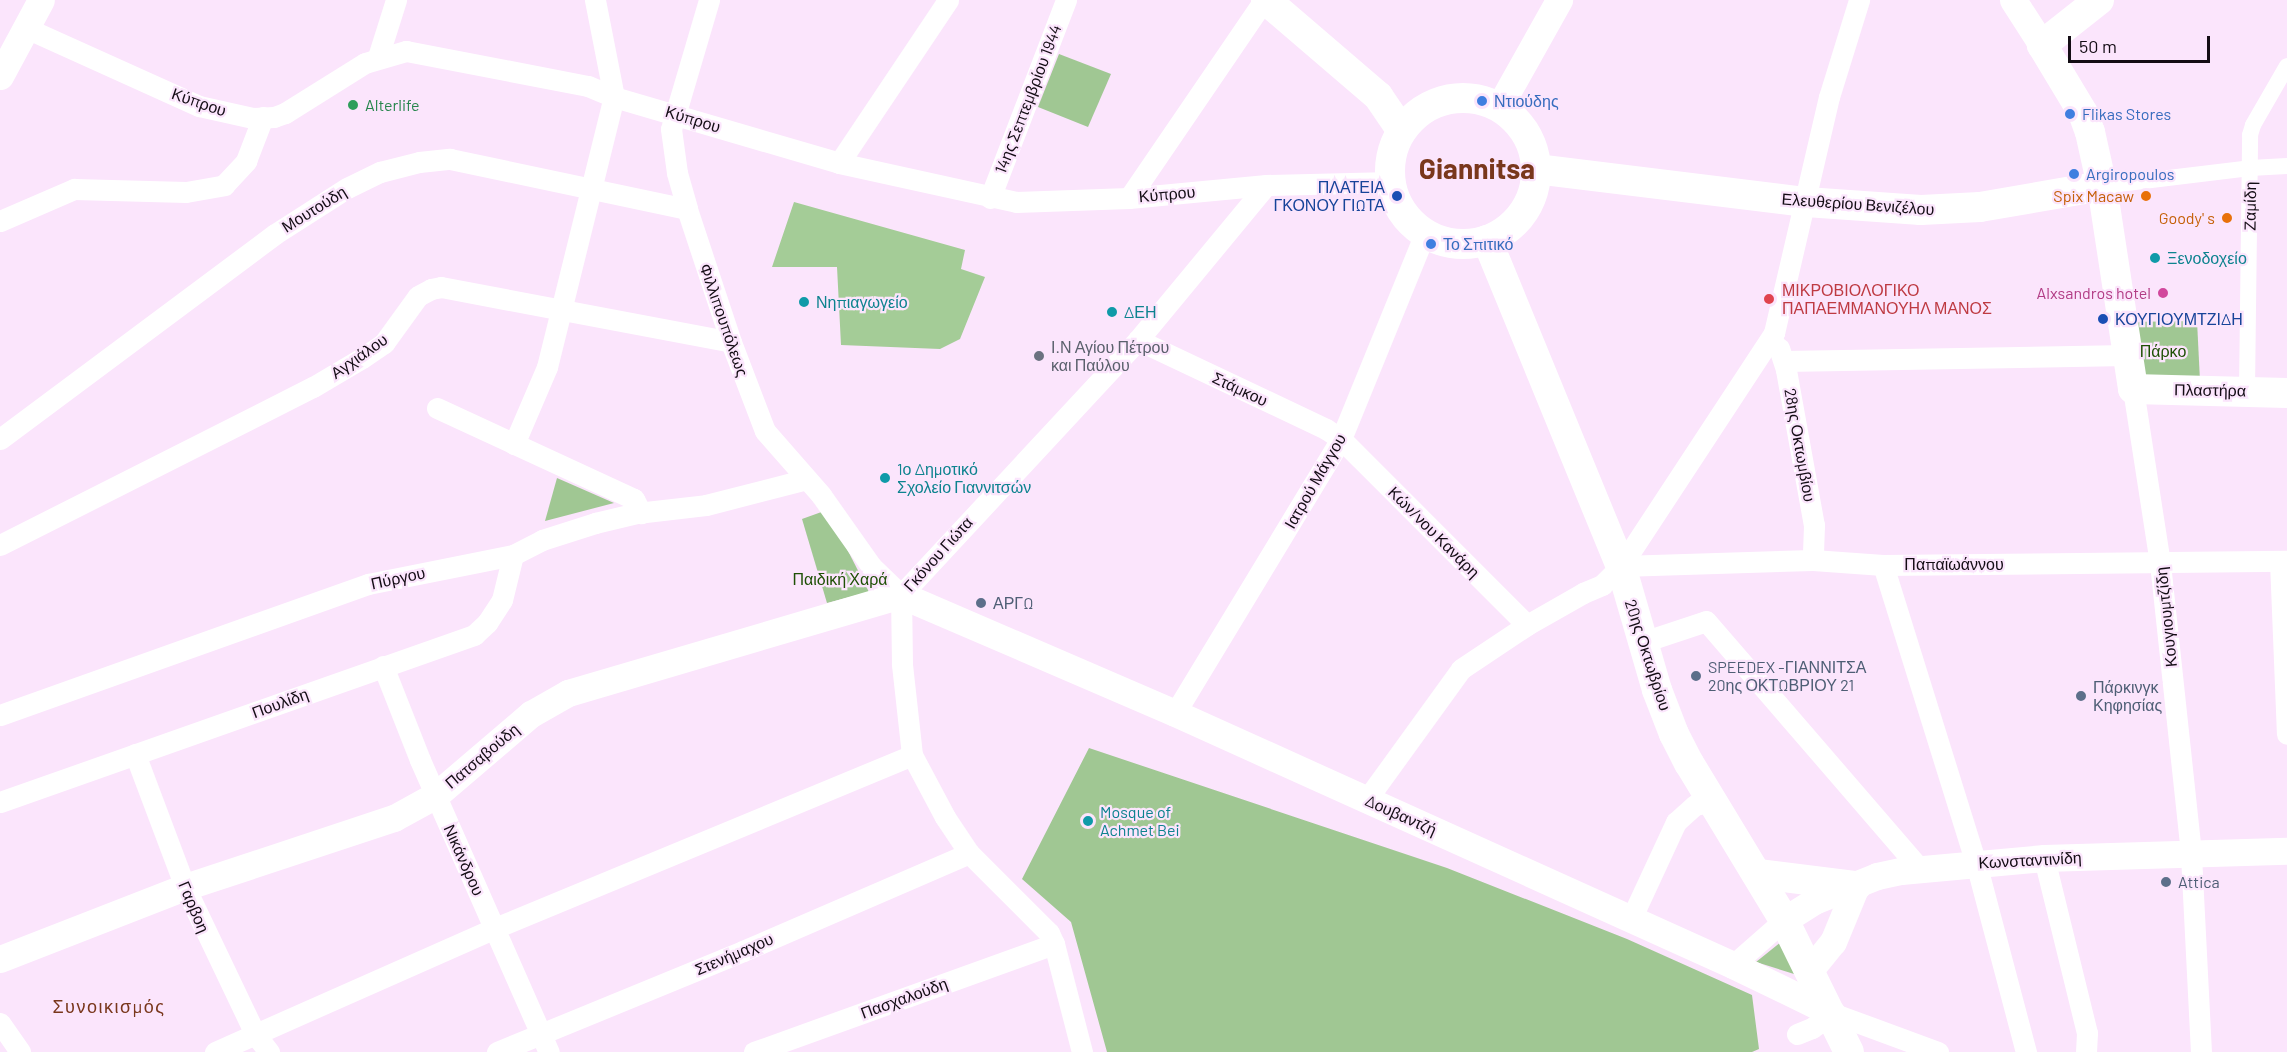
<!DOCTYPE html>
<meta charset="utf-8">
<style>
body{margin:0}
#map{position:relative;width:2287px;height:1052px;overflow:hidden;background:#fbe5fc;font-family:Barlow,sans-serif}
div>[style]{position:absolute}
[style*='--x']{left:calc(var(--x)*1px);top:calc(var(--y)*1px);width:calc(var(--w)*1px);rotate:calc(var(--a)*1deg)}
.green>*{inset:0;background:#a0c793}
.forest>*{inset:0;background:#a4cc97}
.pedestrian>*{height:16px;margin:-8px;padding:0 8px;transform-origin:8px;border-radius:8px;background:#fff}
.minor>*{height:21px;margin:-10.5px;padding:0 10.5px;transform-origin:10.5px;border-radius:10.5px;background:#fff}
.tertiary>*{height:27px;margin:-13.5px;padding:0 13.5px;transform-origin:13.5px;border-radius:13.5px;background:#fff}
.secondary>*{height:30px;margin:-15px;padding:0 15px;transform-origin:15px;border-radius:15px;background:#fff}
.secondary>.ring{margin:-15px;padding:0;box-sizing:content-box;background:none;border:30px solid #fff;border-radius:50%}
.dots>*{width:16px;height:16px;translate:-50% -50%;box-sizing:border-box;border:3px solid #fbe5fc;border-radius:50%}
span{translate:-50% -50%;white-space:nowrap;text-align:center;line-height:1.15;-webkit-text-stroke:4.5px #fbe5fc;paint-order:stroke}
.street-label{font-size:16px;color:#130c14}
.shop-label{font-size:16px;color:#366cbe}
.left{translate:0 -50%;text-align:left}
.leisure-label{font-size:16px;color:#27864d}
.transit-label{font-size:16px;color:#164399}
.right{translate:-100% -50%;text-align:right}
.food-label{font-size:16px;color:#c56008}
.culture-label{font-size:16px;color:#0d838f}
.health-label{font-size:16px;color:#be3a42}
.hotel-label{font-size:16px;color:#b23c85}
.worship-label{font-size:16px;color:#5b616d}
.park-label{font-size:16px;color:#1e5005}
.service-label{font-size:16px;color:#4e5e75}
.neighbourhood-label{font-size:18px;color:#79371c;letter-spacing:1.5px}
.town-label{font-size:28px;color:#79371c;font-weight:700}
.scale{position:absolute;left:2068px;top:36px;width:142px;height:27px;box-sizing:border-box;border:3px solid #130c14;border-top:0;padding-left:8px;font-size:18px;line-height:21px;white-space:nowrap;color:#130c14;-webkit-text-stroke:4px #fbe5fc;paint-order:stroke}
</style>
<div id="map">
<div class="green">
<i style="clip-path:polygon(1059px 54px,1111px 74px,1088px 127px,1038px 107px)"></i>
<i style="clip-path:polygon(2197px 321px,2200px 381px,2128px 381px,2125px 322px)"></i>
<i style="clip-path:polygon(557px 478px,614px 503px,545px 521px)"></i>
<i style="clip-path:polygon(827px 510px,869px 592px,827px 603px,802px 519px)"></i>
<i style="clip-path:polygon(1089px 748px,1447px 868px,1627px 939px,1752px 995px,1759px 1049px,1752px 1052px,1107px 1052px,1071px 922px,1022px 879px)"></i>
<i style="clip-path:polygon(1786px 938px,1810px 979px,1756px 962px)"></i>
</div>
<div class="forest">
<i style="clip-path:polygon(794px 202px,965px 250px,961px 269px,985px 277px,960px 339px,940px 349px,841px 345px,837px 267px,772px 267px)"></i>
</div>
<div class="pedestrian">
<i style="--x:2102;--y:186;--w:149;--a:-6.9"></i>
<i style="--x:2250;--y:168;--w:37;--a:-3"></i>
<i style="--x:2247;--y:391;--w:256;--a:-89.3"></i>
<i style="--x:2250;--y:135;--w:10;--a:-73"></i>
<i style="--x:2253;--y:125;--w:68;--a:-60"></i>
</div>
<div class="minor">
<i style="--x:709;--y:0;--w:134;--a:106.4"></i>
<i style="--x:671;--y:129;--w:44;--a:82.2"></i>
<i style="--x:677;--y:173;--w:37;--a:74"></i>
<i style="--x:687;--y:209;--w:140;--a:71.7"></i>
<i style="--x:731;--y:342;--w:95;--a:69.1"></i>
<i style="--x:765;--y:431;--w:85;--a:48.8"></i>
<i style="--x:821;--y:495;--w:87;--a:54.8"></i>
<i style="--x:871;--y:566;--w:42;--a:44"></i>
<i style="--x:26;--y:28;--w:190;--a:24.3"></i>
<i style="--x:199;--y:106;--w:55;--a:12.5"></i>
<i style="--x:253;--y:118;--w:21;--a:-3"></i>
<i style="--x:274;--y:117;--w:12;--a:-20"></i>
<i style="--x:285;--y:113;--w:94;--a:-32"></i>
<i style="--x:365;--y:63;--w:43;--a:-16.3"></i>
<i style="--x:406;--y:51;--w:185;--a:10.9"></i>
<i style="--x:588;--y:86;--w:28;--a:23"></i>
<i style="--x:614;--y:97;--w:234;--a:16.3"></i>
<i style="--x:839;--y:163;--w:181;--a:12.4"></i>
<i style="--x:1016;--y:202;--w:113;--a:-2"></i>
<i style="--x:1129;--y:198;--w:138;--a:-5.4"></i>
<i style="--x:1266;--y:185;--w:125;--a:-1.4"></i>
<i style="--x:378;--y:57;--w:60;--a:-72.5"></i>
<i style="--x:839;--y:163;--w:196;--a:-56.2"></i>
<i style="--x:990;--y:198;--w:212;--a:-69"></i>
<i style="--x:1129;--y:198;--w:240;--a:-55.7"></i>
<i style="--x:0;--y:221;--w:81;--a:-23.4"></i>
<i style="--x:74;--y:189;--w:112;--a:1.5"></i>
<i style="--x:186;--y:192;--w:39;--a:-10"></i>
<i style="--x:224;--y:185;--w:33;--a:-47"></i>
<i style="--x:246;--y:161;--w:47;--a:-68.9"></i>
<i style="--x:1138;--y:340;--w:208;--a:25.3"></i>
<i style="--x:1326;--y:429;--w:18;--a:34"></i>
<i style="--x:1341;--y:439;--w:263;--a:45"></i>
<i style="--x:1779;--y:348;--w:23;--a:72"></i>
<i style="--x:1786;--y:370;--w:158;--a:79.8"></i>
<i style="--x:1814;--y:525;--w:35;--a:92"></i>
<i style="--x:1784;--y:361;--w:343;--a:-1"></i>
<i style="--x:2133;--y:389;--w:176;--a:81.2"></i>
<i style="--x:2160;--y:563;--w:294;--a:83.9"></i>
<i style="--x:2191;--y:855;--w:197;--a:87.1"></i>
<i style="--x:437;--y:408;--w:217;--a:24.8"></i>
<i style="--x:634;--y:499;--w:16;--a:63"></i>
<i style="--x:0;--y:439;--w:343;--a:-36.7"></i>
<i style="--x:275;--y:234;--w:85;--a:-32.6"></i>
<i style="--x:347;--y:188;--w:37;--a:-26"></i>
<i style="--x:380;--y:172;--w:40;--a:-14.4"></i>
<i style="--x:419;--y:162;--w:31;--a:-6"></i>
<i style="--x:450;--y:159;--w:242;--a:11.9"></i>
<i style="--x:514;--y:444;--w:84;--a:-66.8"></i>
<i style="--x:547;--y:367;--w:278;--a:-76.1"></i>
<i style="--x:614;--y:97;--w:99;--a:-101.1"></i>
<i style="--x:0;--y:545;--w:351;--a:-26.8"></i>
<i style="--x:313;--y:387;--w:57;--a:-30.6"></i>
<i style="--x:362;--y:358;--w:27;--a:-34"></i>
<i style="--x:384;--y:343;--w:58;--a:-54.1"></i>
<i style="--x:418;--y:296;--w:15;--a:-28"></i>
<i style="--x:431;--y:289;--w:10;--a:-11"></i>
<i style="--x:441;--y:287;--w:295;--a:10.7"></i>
<i style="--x:2280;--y:561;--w:173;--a:87.7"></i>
<i style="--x:1883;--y:565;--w:312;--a:72.7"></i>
<i style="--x:1976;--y:863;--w:196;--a:75.2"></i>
<i style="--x:1621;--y:566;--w:192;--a:-1.8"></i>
<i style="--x:1813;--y:560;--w:70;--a:4.1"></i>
<i style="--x:1883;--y:565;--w:404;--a:-0.6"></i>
<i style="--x:1643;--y:642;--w:66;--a:-18.4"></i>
<i style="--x:1706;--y:621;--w:328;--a:49.2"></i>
<i style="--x:383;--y:666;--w:101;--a:68.5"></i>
<i style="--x:420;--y:760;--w:319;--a:66.2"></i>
<i style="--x:1175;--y:713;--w:320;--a:-58.8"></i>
<i style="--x:1341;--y:439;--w:222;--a:-67.8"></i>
<i style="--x:0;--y:715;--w:391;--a:-19.6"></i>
<i style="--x:368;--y:584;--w:148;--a:-11.3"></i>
<i style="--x:513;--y:555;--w:33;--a:-27"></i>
<i style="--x:542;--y:540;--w:56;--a:-17.8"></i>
<i style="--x:595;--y:523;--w:43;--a:-13.4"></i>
<i style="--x:637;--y:513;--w:69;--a:-6.6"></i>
<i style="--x:706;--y:505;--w:104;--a:-14.4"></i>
<i style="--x:135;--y:754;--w:142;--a:69.4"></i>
<i style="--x:185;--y:887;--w:163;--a:64.5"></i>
<i style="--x:255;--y:1034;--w:23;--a:52"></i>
<i style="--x:1367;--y:799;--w:160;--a:-54.1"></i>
<i style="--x:1461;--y:669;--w:79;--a:-33.7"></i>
<i style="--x:1527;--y:625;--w:64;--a:-29.7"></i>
<i style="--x:1583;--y:593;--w:21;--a:-23"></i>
<i style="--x:1602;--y:585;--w:27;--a:-45"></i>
<i style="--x:1621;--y:566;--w:279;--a:-56.7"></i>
<i style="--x:1774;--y:333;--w:242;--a:-76.9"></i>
<i style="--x:1829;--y:97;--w:102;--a:-72.8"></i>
<i style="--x:0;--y:802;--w:503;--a:-19.41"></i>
<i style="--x:474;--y:635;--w:18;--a:-43"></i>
<i style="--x:487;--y:623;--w:27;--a:-57"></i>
<i style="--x:502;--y:600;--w:46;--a:-76.3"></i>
<i style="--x:2044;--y:858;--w:180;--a:76.2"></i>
<i style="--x:2087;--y:1033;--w:19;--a:93"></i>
<i style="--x:1631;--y:919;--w:107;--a:-65.1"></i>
<i style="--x:1676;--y:822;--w:25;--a:-42"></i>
<i style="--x:1695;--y:805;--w:17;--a:-13"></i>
<i style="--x:1733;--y:965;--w:68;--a:-41.4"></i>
<i style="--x:0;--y:1023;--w:35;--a:55"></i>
<i style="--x:1797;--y:1034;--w:16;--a:-22"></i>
<i style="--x:1812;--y:1028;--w:25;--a:-37"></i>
<i style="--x:1832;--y:1013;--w:113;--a:20.2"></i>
<i style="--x:215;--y:1052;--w:306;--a:-23.9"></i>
<i style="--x:495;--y:928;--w:451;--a:-22.5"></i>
<i style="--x:497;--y:1052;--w:266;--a:-22.3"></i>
<i style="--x:743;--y:951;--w:246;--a:-23.4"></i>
<i style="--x:754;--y:1052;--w:319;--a:-19.8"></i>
<i style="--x:1082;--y:1052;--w:112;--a:-104.5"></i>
<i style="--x:1054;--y:944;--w:12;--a:-114"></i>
<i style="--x:1049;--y:933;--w:113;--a:-135"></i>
<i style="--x:969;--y:853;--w:43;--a:-123.7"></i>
<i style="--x:945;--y:817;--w:70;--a:-118"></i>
<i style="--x:912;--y:755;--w:92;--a:-96.3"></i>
<i style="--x:902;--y:664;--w:69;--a:-90.8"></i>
<i style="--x:901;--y:595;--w:348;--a:-47.1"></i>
<i style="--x:1138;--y:340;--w:201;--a:-50.4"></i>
</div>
<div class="tertiary">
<i style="--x:2013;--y:0;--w:54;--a:57.2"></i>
<i style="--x:0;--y:76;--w:86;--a:-61.7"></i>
<i style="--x:1499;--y:107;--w:123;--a:-60.7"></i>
<i style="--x:1784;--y:920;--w:36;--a:-32"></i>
<i style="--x:1814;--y:901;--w:68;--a:-21.6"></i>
<i style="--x:1877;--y:876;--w:25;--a:-12"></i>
<i style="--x:1901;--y:871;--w:144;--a:-5.2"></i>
<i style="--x:2044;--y:858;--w:243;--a:-1.7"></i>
<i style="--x:0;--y:959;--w:199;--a:-21.3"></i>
<i style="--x:185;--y:887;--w:220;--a:-18.3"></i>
<i style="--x:394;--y:818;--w:48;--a:-28.7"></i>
<i style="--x:436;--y:795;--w:125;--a:-40.5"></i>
<i style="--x:531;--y:714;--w:43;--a:-29.6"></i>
<i style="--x:568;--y:693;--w:347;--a:-16.4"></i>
<i style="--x:901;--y:595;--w:298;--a:23.3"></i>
<i style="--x:1175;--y:713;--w:612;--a:24.3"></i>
<i style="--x:1733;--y:965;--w:110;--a:25.9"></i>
<i style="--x:1810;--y:970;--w:36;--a:-51"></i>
<i style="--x:1833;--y:942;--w:61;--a:-67.7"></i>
</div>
<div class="secondary">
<i style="--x:1266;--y:0;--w:148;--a:40.6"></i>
<i style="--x:1378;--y:96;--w:42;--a:55.6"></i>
<i style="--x:2099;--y:0;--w:73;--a:141.7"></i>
<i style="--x:2042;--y:45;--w:79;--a:58.9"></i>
<i style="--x:2083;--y:113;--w:20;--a:70"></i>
<i style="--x:2090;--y:132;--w:55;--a:77.5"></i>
<i style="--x:2102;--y:186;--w:205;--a:81.3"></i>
<i style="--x:2133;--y:389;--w:154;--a:1.5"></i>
<i class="ring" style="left:1390px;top:98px;width:116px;height:116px"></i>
<i style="--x:1536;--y:169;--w:272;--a:7"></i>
<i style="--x:1806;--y:202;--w:115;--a:4"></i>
<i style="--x:1921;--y:210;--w:59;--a:-2.9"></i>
<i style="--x:1980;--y:207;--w:124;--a:-9.8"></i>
<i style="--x:1487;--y:240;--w:352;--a:67.7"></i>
<i style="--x:1621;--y:566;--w:129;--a:73.8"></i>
<i style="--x:1657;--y:690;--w:47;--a:68.9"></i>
<i style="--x:1674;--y:734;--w:33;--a:63"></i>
<i style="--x:1689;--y:763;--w:184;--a:58.8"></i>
<i style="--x:1784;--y:920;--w:147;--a:63.8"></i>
<i style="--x:1758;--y:874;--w:99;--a:7"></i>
</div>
<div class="dots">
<i style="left:1482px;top:101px;background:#3f7fe0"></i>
<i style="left:353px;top:105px;background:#2e9e5b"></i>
<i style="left:2070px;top:114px;background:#3f7fe0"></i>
<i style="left:2074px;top:174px;background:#3f7fe0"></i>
<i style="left:1397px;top:196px;background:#1a4fb4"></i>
<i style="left:2146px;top:196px;background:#e8710a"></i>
<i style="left:2227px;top:218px;background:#e8710a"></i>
<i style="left:1431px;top:244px;background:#3f7fe0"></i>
<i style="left:2155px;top:258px;background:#0f9aa8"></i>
<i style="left:2163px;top:293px;background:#d1479c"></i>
<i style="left:1769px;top:299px;background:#e0444e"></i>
<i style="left:804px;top:302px;background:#0f9aa8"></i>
<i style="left:1112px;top:312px;background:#0f9aa8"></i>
<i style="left:2103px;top:319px;background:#1a4fb4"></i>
<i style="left:1039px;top:356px;background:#6b7280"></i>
<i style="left:885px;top:478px;background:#0f9aa8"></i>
<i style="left:981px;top:603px;background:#5c6f8a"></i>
<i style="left:1696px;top:676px;background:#5c6f8a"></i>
<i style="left:2081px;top:696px;background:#5c6f8a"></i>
<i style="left:1088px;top:821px;background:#0f9aa8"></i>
<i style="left:2166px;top:882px;background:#5c6f8a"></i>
</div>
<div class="street-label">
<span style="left:1028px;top:99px;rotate:-69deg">14ης Σεπτεμβρίου 1944</span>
<span style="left:199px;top:102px;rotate:19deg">Κύπρου</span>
<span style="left:693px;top:119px;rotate:17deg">Κύπρου</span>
<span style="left:1167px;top:194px;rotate:-5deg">Κύπρου</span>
<span style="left:1858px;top:204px;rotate:4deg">Ελευθερίου Βενιζέλου</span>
<span style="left:2250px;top:206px;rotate:-89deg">Ζαμίδη</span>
<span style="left:314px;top:209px;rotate:-32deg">Μουτούδη</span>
<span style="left:724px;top:320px;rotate:71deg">Φιλλιπουπόλεως</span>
<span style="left:359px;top:356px;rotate:-35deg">Αγχιάλου</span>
<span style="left:1240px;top:389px;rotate:25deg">Στάμκου</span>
<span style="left:2210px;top:390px;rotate:1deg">Πλαστήρα</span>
<span style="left:1800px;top:445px;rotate:80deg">28ης Οκτωμβίου</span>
<span style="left:1315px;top:481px;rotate:-60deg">Ιατρού Μάγγου</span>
<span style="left:1434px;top:532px;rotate:45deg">Κών/νου Κανάρη</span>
<span style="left:938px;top:554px;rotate:-48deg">Γκόνου Γιώτα</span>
<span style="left:1954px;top:564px">Παπαϊωάννου</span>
<span style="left:398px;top:578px;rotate:-12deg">Πύργου</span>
<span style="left:2166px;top:617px;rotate:-96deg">Κουγιουμτζίδη</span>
<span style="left:1648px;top:655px;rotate:72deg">20ης Οκτωβρίου</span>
<span style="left:280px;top:703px;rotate:-20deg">Πουλίδη</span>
<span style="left:482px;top:756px;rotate:-40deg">Πατσαβούδη</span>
<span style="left:1401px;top:815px;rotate:24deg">Δουβαντζή</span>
<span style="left:464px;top:860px;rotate:66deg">Νικάνδρου</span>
<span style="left:2030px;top:860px;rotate:-3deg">Κωνσταντινίδη</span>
<span style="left:194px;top:907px;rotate:67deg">Γαρβοη</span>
<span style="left:734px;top:954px;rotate:-23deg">Στενήμαχου</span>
<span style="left:904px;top:998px;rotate:-20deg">Πασχαλούδη</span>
</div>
<div class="shop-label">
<span class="left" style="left:1494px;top:101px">Ντιούδης</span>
<span class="left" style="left:2082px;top:114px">Flikas Stores</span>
<span class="left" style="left:2086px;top:174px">Argiropoulos</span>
<span class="left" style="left:1443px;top:244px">Το Σπιτικό</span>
</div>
<div class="leisure-label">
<span class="left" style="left:365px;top:105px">Alterlife</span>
</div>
<div class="transit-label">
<span class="right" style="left:1385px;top:196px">ΠΛΑΤΕΙΑ<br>ΓΚΟΝΟΥ ΓΙΩΤΑ</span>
<span class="left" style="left:2115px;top:319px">ΚΟΥΓΙΟΥΜΤΖΙΔΗ</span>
</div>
<div class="food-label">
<span class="right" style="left:2134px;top:196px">Spix Macaw</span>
<span class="right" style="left:2215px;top:218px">Goody' s</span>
</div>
<div class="culture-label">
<span class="left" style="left:2167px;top:258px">Ξενοδοχείο</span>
<span class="left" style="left:816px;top:302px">Νηπιαγωγείο</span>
<span class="left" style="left:1124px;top:312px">ΔΕΗ</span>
<span class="left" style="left:897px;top:478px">1ο Δημοτικό<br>Σχολείο Γιαννιτσών</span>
<span class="left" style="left:1100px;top:821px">Mosque of<br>Achmet Bei</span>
</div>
<div class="health-label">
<span class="left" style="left:1782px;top:299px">ΜΙΚΡΟΒΙΟΛΟΓΙΚΟ<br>ΠΑΠΑΕΜΜΑΝΟΥΗΛ ΜΑΝΟΣ</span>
</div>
<div class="hotel-label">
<span class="right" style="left:2151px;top:293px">Alxsandros hotel</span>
</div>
<div class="worship-label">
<span class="left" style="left:1051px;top:356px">Ι.Ν Αγίου Πέτρου<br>και Παύλου</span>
</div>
<div class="park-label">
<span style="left:2163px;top:351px">Πάρκο</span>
<span style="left:840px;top:579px">Παιδική Χαρά</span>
</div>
<div class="service-label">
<span class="left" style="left:993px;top:603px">ΑΡΓΩ</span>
<span class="left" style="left:1708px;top:676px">SPEEDEX -ΓΙΑΝΝΙΤΣΑ<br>20ης ΟΚΤΩΒΡΙΟΥ 21</span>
<span class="left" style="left:2093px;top:696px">Πάρκινγκ<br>Κηφησίας</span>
<span class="left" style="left:2178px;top:882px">Attica</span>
</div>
<div class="neighbourhood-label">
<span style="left:109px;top:1006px">Συνοικισμός</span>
</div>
<div class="town-label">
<span style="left:1477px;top:168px">Giannitsa</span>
</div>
<div class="scale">50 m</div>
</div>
